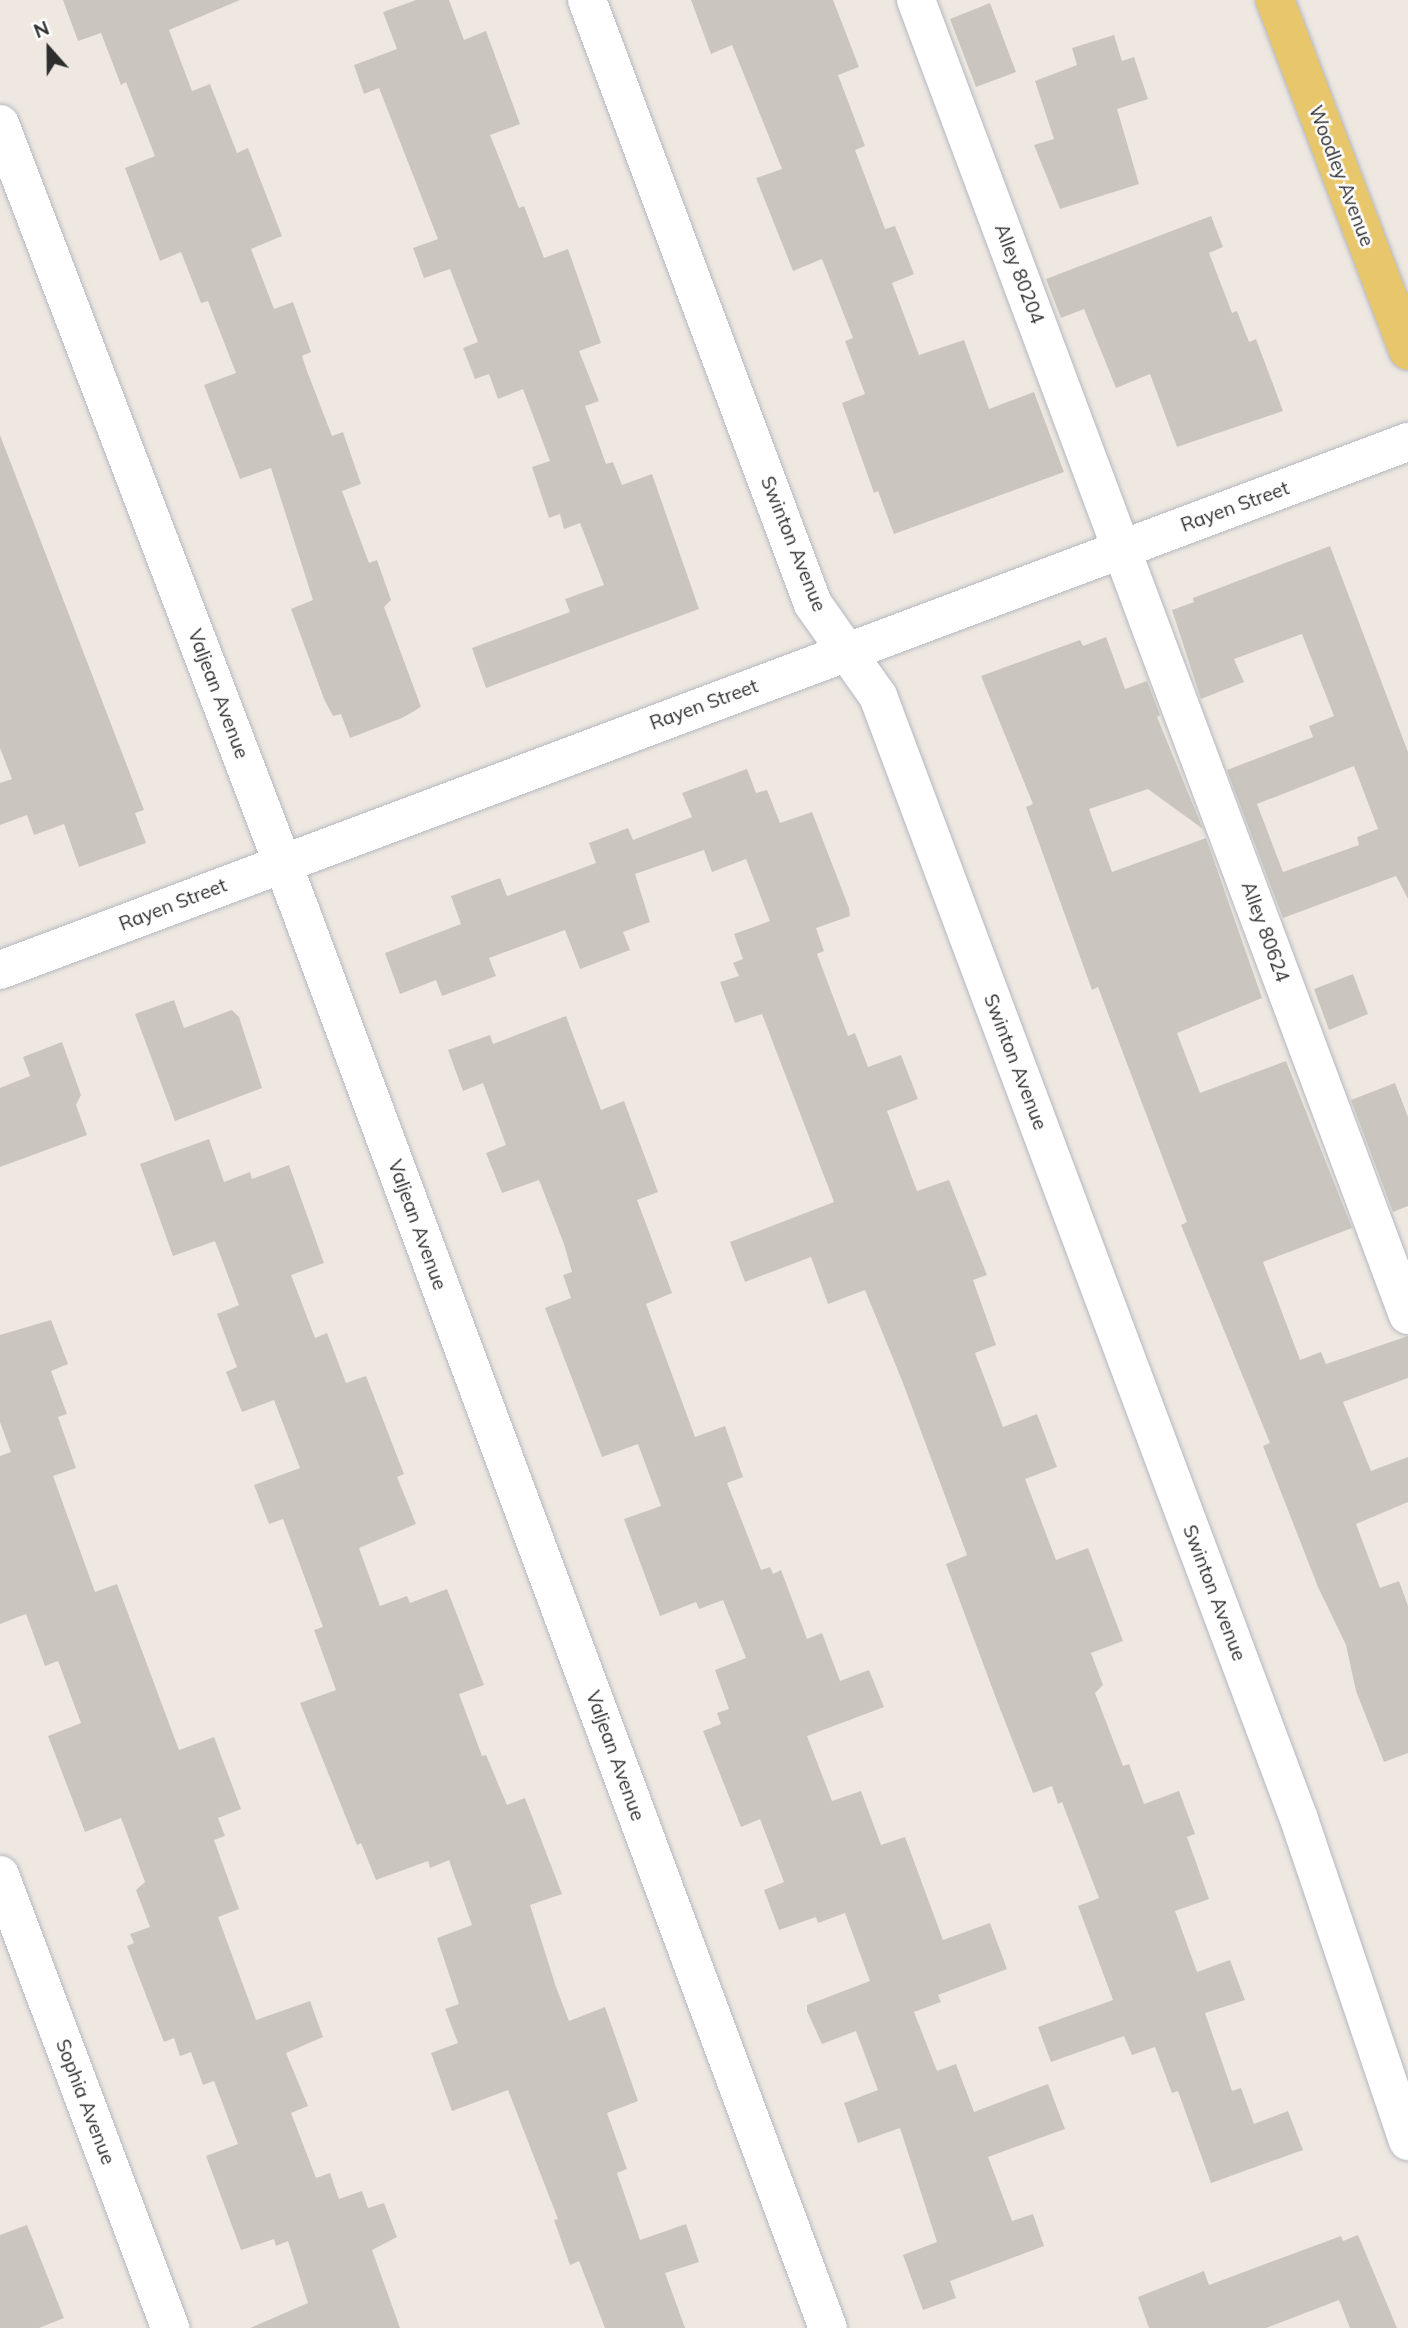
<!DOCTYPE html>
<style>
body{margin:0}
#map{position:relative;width:1408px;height:2328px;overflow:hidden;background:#eee8e1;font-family:Mulish,sans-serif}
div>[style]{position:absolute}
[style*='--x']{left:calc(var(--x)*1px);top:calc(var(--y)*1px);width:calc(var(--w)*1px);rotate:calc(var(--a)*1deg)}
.building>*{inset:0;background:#cac6bf}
.roads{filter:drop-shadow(0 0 2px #b5b8c0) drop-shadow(0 0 2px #b5b8c0)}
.minor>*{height:38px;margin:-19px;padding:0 19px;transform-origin:19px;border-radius:19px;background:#fff}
.major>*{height:38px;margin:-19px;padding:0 19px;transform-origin:19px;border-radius:19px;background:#e8c66c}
span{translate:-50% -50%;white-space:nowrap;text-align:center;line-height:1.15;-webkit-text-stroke:5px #fff;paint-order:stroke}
.street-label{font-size:19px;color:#2e2e2e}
.north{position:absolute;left:14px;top:14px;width:70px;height:70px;-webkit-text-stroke:5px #fff;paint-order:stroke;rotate:339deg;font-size:19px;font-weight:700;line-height:28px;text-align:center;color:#2e2e2e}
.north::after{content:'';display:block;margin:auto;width:24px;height:32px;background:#2e2e2e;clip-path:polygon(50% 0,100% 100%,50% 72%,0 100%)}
</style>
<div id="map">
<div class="building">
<i style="clip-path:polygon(63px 0,240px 0,169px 30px,192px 91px,210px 84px,237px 153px,248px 148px,282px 236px,251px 249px,274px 309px,293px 302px,311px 352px,302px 356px,307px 371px,332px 436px,343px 432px,361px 484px,342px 491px,369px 563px,377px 560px,391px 600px,384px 607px,421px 707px,402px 718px,350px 738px,341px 714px,333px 716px,324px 699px,291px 609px,313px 600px,271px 468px,240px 479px,204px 385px,236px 373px,208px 301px,201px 303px,181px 252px,160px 261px,125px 168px,155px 156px,126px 82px,121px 85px,101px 33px,78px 41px)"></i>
<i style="clip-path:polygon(416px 0,449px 0,464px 40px,486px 31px,520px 124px,490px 135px,519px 208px,524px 206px,544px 258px,568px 249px,601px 343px,579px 351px,599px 401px,585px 406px,606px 464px,613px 462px,622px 485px,652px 474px,699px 609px,486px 688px,472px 648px,570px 612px,565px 599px,604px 585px,580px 523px,564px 529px,560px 514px,549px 518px,532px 467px,550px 461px,523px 389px,498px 399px,489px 374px,475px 379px,463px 348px,478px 342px,450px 269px,424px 278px,413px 248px,438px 239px,379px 88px,364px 94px,354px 65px,397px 49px,383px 12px)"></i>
<i style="clip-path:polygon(691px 0,833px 0,859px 67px,838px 75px,865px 146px,855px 150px,885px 229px,895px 226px,914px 274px,892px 283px,919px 355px,964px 340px,989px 409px,1034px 392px,1064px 472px,894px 534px,878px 491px,874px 493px,842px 403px,865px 394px,845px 341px,853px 338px,822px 259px,793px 271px,756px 178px,782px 169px,732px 45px,711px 54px)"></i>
<i style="clip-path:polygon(990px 3px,1016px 72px,976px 87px,950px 19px)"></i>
<i style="clip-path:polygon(1114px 35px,1122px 61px,1134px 57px,1148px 99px,1117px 109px,1139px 184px,1060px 209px,1034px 145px,1054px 139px,1035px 81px,1077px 65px,1072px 48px)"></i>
<i style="clip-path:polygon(1211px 216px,1223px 247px,1209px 253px,1232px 313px,1237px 311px,1249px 342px,1256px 339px,1283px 411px,1177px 447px,1150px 374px,1116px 388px,1084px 309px,1061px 318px,1046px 279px)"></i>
<i style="clip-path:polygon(0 435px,144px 810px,135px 813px,146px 843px,79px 867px,64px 824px,34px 835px,27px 815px,0 825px,0 783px,12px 779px,0 748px)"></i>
<i style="clip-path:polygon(evenodd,1330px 546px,1408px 752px,1408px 899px,1396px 876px,1283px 918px,1227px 770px,1313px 737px,1309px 726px,1334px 716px,1302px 634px,1234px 659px,1244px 682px,1201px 699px,1172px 610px,1194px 602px,1193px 598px,1330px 546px,1354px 766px,1378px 829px,1357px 837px,1359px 845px,1283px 872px,1257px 804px,1354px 766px)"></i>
<i style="clip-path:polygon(1106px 637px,1125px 689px,1147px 681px,1160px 715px,1157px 717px,1203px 829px,1148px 789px,1089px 809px,1112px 872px,1206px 838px,1262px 998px,1177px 1033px,1200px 1093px,1286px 1061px,1352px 1228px,1263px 1262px,1300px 1360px,1321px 1352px,1326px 1364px,1408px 1336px,1408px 1378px,1343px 1402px,1371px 1471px,1408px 1457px,1408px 1502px,1356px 1524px,1380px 1588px,1399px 1581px,1408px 1606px,1408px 1753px,1384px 1762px,1356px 1691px,1346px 1645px,1318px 1587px,1263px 1446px,1270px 1443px,1181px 1225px,1187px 1222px,1098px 987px,1092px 990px,1026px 807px,1033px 804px,981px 676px,1080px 640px,1083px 646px)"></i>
<i style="clip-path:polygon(747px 769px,756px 793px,767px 790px,780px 823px,812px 812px,849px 908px,850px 916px,816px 928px,824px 951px,817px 954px,848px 1036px,855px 1033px,868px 1067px,901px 1055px,918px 1099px,887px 1111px,917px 1191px,949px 1180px,987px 1275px,973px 1280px,996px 1345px,975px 1353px,1003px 1427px,1037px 1414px,1057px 1467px,1025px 1479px,1056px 1560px,1088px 1548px,1123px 1641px,1091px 1653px,1103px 1685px,1095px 1693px,1123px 1766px,1129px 1764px,1144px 1804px,1179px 1791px,1195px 1834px,1187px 1837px,1209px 1899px,1175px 1911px,1197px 1972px,1230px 1960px,1245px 2000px,1205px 2013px,1232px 2091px,1241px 2088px,1254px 2124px,1288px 2111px,1303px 2150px,1211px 2183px,1178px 2091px,1172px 2093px,1155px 2047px,1132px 2055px,1124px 2036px,1051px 2062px,1038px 2027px,1113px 2000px,1078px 1906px,1099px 1898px,1062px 1802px,1058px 1804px,1052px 1786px,1033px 1793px,997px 1701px,946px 1564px,967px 1555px,903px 1383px,865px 1290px,828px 1304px,811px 1257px,745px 1282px,730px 1242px,834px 1202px,762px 1014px,735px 1023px,720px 982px,739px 976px,733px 963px,743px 959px,734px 934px,770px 921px,746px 859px,712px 872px,704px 850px,635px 874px,650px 922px,623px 932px,630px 950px,580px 969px,565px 930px,489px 958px,496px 976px,442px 996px,436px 980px,400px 994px,385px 953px,461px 924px,451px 896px,500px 878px,507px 896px,596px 863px,589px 843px,628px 828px,633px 840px,692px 817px,682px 793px)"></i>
<i style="clip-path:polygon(1353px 974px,1368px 1014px,1329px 1030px,1314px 989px)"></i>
<i style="clip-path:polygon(174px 1000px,184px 1028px,232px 1010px,239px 1017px,262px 1088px,175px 1121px,135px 1014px)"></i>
<i style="clip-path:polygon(566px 1016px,601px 1110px,624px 1101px,658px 1192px,637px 1200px,672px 1293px,646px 1304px,695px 1437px,725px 1426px,743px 1477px,727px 1483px,761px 1570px,770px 1567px,773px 1574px,781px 1570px,807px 1639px,822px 1633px,840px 1681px,869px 1670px,884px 1707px,807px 1736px,832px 1801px,861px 1791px,881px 1845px,905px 1837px,943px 1940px,990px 1923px,1007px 1969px,938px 1995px,941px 2002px,914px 2012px,937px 2071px,956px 2064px,974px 2112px,1048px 2084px,1065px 2129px,988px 2157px,1012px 2221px,1033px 2214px,1044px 2246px,950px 2281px,956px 2298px,923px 2310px,903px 2255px,937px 2242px,900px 2128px,858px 2143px,844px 2103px,878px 2090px,856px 2031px,822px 2044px,807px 2011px,807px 2005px,870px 1981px,845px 1913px,818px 1923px,816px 1917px,779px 1930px,764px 1890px,784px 1882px,760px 1819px,741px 1827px,703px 1731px,721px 1724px,717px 1713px,729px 1709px,715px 1670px,746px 1658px,723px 1600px,699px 1609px,696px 1602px,660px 1616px,624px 1519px,661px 1506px,638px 1444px,602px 1457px,545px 1308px,571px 1298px,563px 1275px,572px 1272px,564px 1244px,539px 1180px,502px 1193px,486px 1153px,506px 1145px,483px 1083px,463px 1091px,448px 1050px,490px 1035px,493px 1044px)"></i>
<i style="clip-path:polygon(62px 1042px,81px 1095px,76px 1105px,87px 1135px,0 1167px,0 1088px,30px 1076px,23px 1057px)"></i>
<i style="clip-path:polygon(1395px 1083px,1408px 1117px,1408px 1206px,1393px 1212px,1351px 1100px)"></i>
<i style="clip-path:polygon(209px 1139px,224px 1182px,250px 1172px,252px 1179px,289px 1165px,324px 1263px,291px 1275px,315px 1338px,327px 1333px,346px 1383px,366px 1376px,404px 1474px,397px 1477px,416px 1524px,359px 1548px,380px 1606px,407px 1596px,410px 1603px,447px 1589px,484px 1685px,459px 1694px,482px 1756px,486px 1755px,507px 1805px,525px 1798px,562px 1894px,530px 1905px,556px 1987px,569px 2021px,605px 2007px,638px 2101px,607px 2113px,627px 2169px,617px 2173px,640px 2240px,686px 2224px,699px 2262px,665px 2273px,685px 2328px,605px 2328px,579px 2261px,570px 2265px,554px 2220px,558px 2219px,508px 2090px,452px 2111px,431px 2053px,458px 2043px,445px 2009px,459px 2004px,437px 1938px,472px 1925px,449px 1860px,430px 1868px,428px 1861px,376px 1880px,361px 1843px,357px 1845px,300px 1703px,336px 1690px,314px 1630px,323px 1627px,283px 1519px,269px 1524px,254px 1485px,300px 1468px,274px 1400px,242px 1412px,226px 1372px,237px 1367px,217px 1314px,239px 1305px,215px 1241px,173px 1256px,140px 1164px)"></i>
<i style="clip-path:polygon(51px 1320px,68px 1364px,51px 1371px,67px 1414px,58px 1417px,76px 1468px,53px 1476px,95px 1592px,117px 1584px,179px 1750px,214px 1737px,241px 1809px,218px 1818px,225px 1836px,214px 1840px,239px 1909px,218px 1917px,256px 2020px,310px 2001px,323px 2037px,286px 2053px,308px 2106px,291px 2113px,316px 2178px,330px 2173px,339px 2199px,362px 2191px,368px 2208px,384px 2203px,397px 2237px,372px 2250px,400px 2328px,250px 2328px,308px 2303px,288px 2241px,276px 2246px,274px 2239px,241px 2250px,206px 2156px,238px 2144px,214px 2081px,203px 2085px,191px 2052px,180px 2056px,174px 2038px,164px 2042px,127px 1946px,134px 1943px,130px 1934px,150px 1927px,136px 1890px,145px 1882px,121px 1818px,85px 1832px,48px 1736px,81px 1723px,58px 1661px,45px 1666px,26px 1614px,0 1624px,0 1456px,11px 1452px,0 1422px,0 1335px)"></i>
<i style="clip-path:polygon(27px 2225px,64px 2318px,39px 2328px,0 2328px,0 2235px)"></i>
<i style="clip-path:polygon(1358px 2235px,1397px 2328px,1350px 2328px,1339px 2300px,1266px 2328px,1149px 2328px,1138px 2297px,1204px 2271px,1209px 2285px,1341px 2236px,1343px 2241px)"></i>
</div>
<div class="roads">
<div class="minor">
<i style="--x:587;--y:0;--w:645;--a:69.49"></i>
<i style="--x:813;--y:604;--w:113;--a:54.8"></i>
<i style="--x:878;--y:696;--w:1199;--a:69.45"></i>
<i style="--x:1299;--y:1819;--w:340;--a:71.3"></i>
<i style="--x:916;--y:0;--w:1404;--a:69.49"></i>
<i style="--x:0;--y:124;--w:844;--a:69.09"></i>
<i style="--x:301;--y:912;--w:1511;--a:69.59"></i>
<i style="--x:0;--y:970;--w:1504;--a:-20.56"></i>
<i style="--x:0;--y:1875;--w:484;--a:69.4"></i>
</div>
<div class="major">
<i style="--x:1275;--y:0;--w:375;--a:69.2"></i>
</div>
</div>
<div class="street-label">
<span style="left:1341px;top:176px;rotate:69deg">Woodley Avenue</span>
<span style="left:1019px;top:274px;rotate:69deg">Alley 80204</span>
<span style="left:1235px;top:507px;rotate:-20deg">Rayen Street</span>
<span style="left:793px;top:544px;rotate:68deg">Swinton Avenue</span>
<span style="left:218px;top:694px;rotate:69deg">Valjean Avenue</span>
<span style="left:704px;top:705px;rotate:-20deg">Rayen Street</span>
<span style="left:173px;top:905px;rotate:-21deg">Rayen Street</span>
<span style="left:1265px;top:932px;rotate:70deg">Alley 80624</span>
<span style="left:1015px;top:1062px;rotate:69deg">Swinton Avenue</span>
<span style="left:417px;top:1225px;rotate:70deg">Valjean Avenue</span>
<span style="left:1214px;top:1593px;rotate:69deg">Swinton Avenue</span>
<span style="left:615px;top:1756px;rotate:70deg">Valjean Avenue</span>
<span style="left:85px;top:2102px;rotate:69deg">Sophia Avenue</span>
</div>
<div class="north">N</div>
</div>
